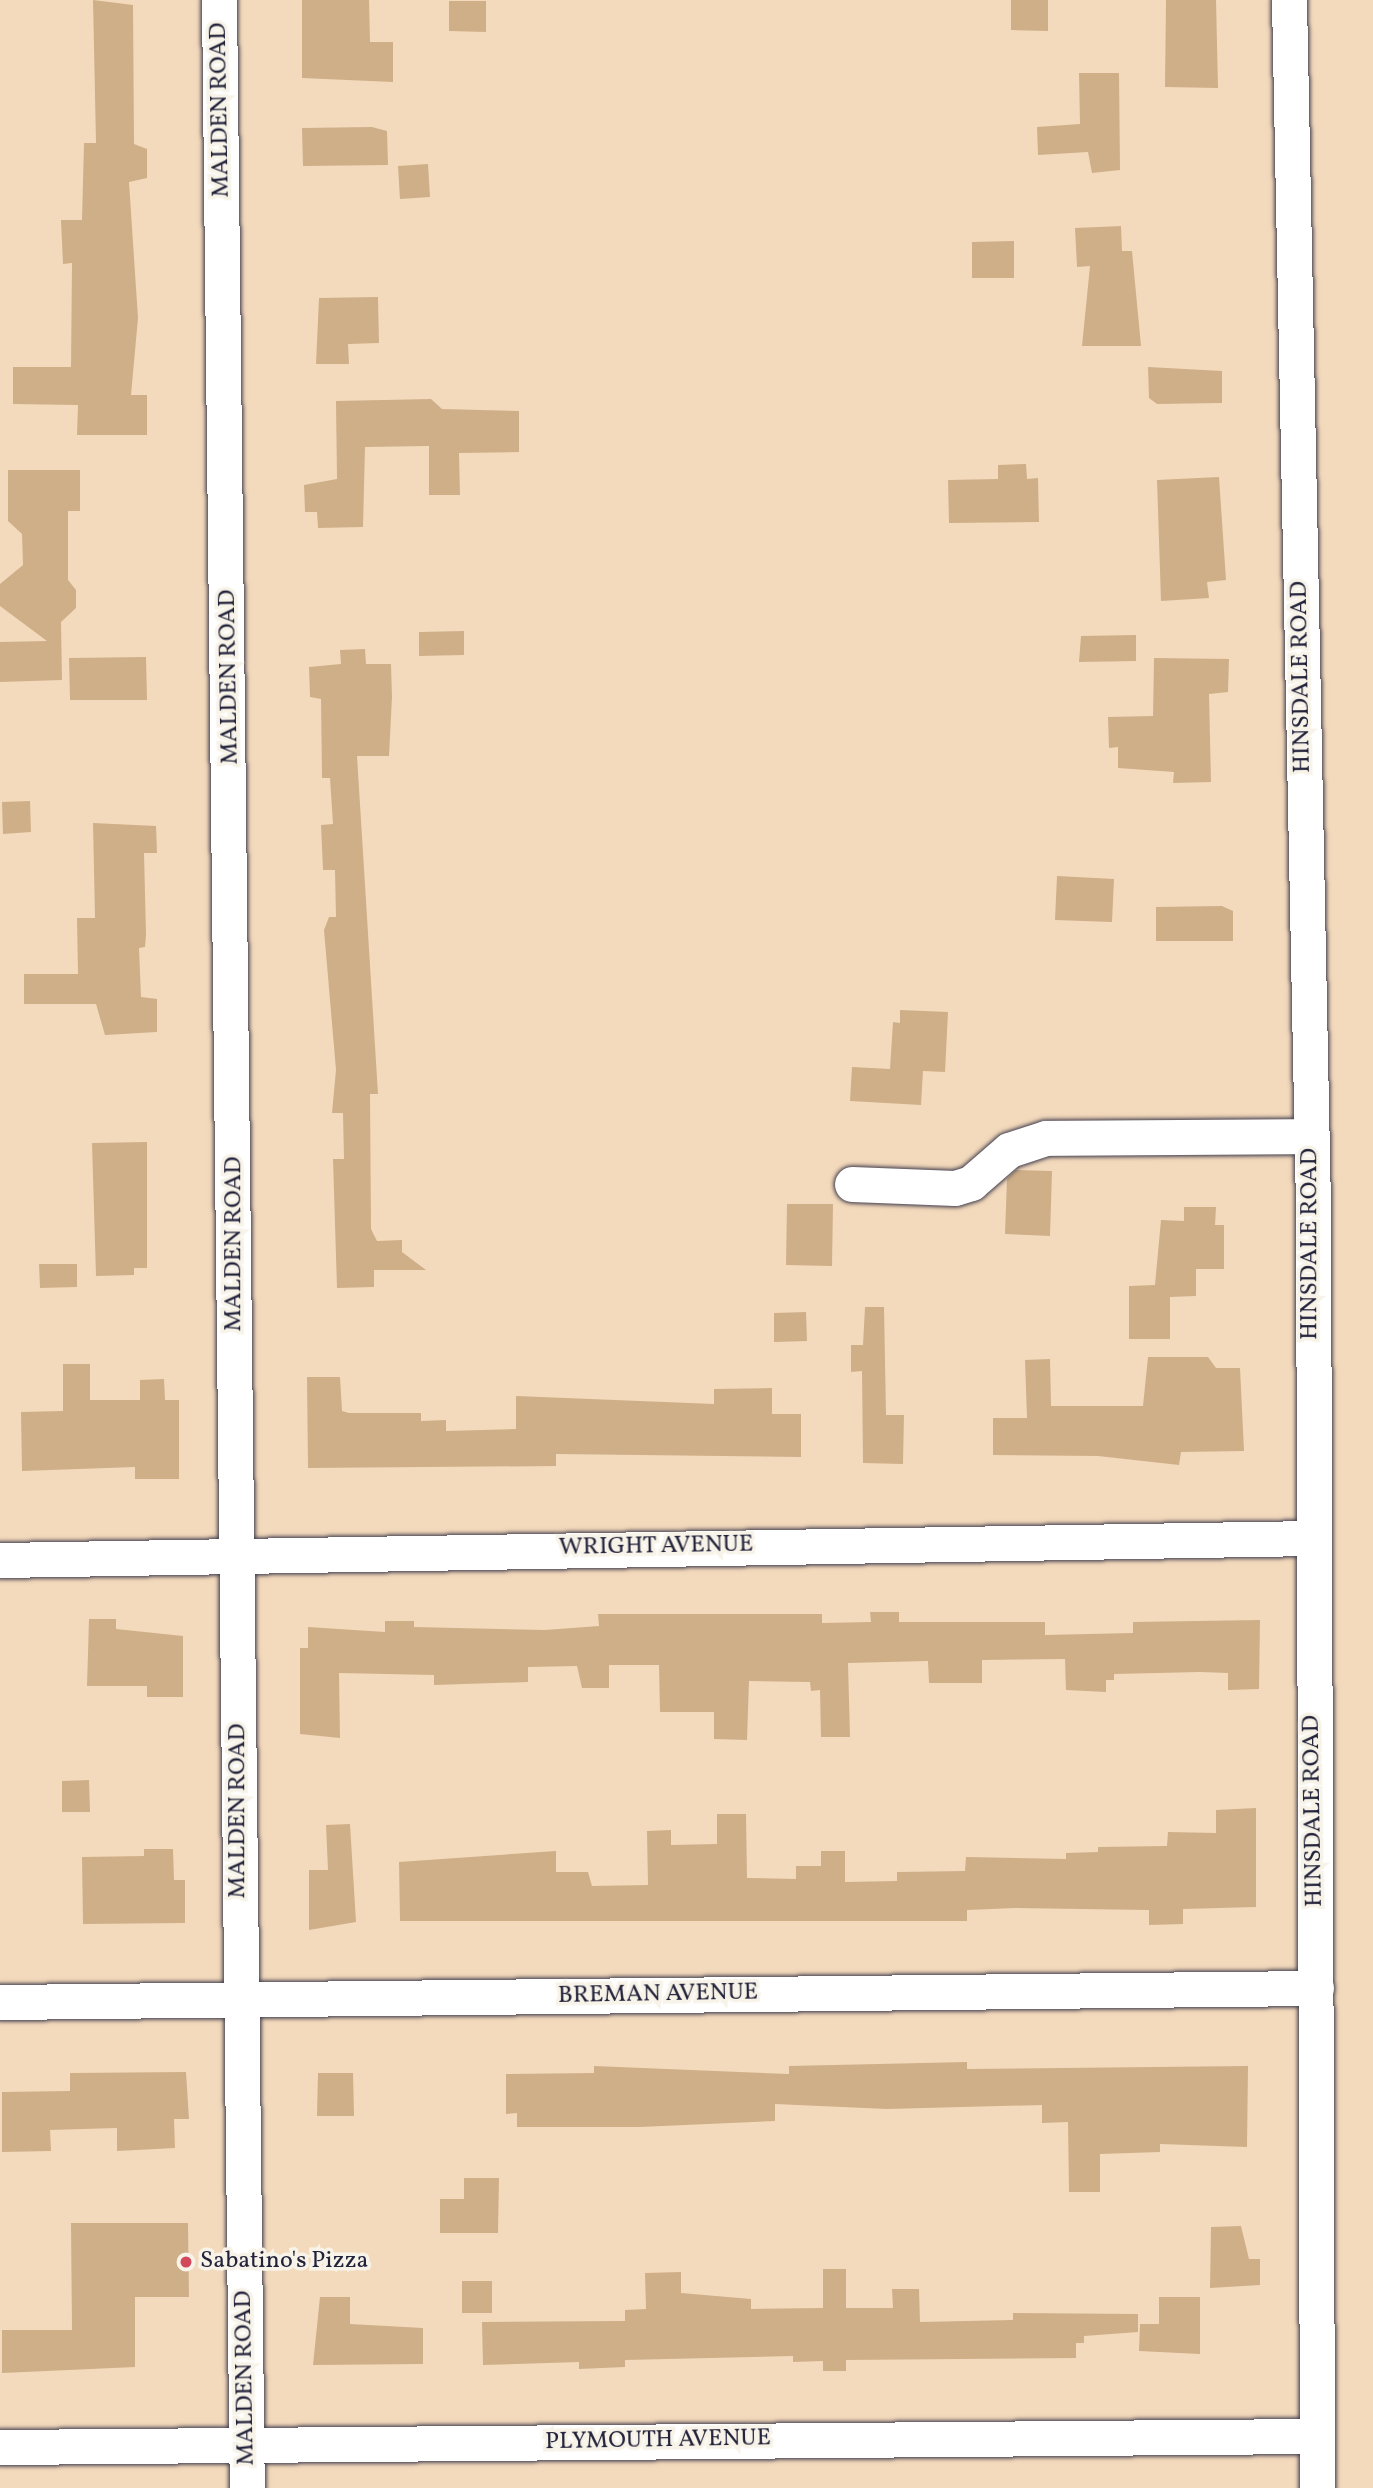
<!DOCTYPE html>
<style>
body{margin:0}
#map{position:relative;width:1373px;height:2488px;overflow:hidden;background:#f4dabc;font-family:Vollkorn,serif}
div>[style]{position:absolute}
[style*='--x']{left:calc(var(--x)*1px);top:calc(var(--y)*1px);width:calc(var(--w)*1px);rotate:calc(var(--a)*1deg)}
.building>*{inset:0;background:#ceaf88}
.roads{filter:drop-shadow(0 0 2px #423e4e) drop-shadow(0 0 2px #423e4e)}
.minor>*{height:35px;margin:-17.5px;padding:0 17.5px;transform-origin:17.5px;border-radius:17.5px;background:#fff}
.dots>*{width:19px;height:19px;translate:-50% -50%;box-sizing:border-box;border:4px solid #f7f3e8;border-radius:50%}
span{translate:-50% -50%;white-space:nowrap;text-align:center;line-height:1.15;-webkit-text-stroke:7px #f7f3e8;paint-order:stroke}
.street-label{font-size:24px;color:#22223b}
.poi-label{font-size:24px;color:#22223b}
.left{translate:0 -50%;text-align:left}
</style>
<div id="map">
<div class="building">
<i style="clip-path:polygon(93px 0,133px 5px,134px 144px,147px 149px,147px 178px,129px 182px,138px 318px,131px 395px,147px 395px,147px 435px,77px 435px,78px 405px,13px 404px,13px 367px,71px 367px,72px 263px,63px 264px,61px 220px,82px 220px,84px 143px,96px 143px)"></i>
<i style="clip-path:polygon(302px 0,369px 0,370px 42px,393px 42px,393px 82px,302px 78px)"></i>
<i style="clip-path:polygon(1011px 0,1048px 0,1048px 31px,1011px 30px)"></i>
<i style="clip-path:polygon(1166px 0,1216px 0,1218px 88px,1165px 87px)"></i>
<i style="clip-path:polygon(449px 1px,486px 1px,486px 32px,449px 31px)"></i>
<i style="clip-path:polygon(1079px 73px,1119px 73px,1120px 170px,1092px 173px,1088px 152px,1038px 155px,1037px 127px,1080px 124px)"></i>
<i style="clip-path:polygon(372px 127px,387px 131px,388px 165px,303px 166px,302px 128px)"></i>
<i style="clip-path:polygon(428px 164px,430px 197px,400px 199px,398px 166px)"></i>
<i style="clip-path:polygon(1121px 226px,1122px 251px,1132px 251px,1141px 346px,1082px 346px,1090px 266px,1077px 267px,1075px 228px)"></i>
<i style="clip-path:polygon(1014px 241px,1014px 278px,972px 278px,972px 242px)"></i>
<i style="clip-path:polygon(378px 297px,379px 343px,348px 344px,349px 364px,316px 364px,319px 298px)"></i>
<i style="clip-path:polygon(1148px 367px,1222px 371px,1222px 403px,1157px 404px,1149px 398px)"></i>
<i style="clip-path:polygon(431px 399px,442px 409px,519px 411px,519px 452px,459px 453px,460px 495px,429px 495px,429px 446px,365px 447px,363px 527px,318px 528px,317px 512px,305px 512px,304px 485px,337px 479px,336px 401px)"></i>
<i style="clip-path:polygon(1026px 464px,1027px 479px,1038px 478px,1039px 522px,949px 523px,948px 480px,998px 479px,998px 465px)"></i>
<i style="clip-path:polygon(8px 470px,80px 470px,80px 511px,68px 511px,68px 580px,76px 590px,76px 608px,61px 622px,62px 680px,0 682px,0 642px,47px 641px,0 606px,0 584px,23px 565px,22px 534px,8px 521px)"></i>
<i style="clip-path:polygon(1219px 477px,1226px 580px,1207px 582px,1209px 598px,1161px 601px,1157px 480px)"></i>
<i style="clip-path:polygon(464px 631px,464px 655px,419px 656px,419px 632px)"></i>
<i style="clip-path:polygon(1136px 635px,1136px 661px,1079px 662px,1081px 636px)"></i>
<i style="clip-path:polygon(365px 649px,366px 664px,391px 664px,392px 697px,389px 756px,357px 756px,378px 1094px,370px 1094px,371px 1229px,377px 1241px,402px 1240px,402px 1252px,426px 1270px,374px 1270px,374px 1287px,337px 1288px,333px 1159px,344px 1159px,343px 1113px,332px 1113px,336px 1070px,324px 930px,329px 917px,336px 917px,335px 870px,323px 870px,321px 825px,333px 824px,330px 778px,322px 778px,321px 699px,310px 697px,309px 667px,341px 664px,340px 650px)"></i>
<i style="clip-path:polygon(146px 657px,147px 700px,70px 700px,69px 658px)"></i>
<i style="clip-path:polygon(1154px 658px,1229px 659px,1228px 692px,1209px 694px,1211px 782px,1173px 783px,1174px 772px,1118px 768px,1118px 747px,1109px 748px,1108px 717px,1153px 716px)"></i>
<i style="clip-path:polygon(30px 801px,31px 832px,3px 834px,2px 802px)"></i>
<i style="clip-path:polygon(93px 823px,156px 826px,157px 853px,144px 853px,146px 935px,145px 947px,139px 948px,141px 997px,157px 999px,157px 1032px,105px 1035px,96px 1004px,24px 1004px,24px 974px,78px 974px,77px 918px,95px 918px)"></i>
<i style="clip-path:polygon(1057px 876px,1114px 879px,1112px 922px,1055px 920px)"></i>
<i style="clip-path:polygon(1222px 906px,1233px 911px,1233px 941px,1156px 941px,1156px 907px)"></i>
<i style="clip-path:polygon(900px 1010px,948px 1012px,945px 1072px,923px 1071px,921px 1105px,850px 1101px,852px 1067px,890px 1069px,893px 1022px,900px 1023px)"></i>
<i style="clip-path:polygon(147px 1142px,147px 1268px,134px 1268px,134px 1275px,96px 1276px,92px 1143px)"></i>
<i style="clip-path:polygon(1016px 1170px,1052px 1171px,1050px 1236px,1005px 1234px,1007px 1179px)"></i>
<i style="clip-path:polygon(787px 1204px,833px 1204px,832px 1266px,786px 1265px)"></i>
<i style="clip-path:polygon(1184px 1207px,1216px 1207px,1215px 1225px,1224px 1225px,1224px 1269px,1196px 1269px,1196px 1296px,1170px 1297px,1170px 1339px,1129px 1339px,1129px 1286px,1155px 1285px,1161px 1220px,1184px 1221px)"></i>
<i style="clip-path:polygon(39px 1264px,77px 1264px,77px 1287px,40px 1288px)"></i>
<i style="clip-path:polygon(865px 1307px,884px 1307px,886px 1415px,904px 1415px,903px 1464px,863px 1463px,862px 1371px,851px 1372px,851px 1345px,863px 1345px)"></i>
<i style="clip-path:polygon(806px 1312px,807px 1341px,774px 1342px,774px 1313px)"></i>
<i style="clip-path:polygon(1148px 1357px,1208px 1357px,1216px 1368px,1240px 1368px,1244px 1451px,1181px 1452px,1179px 1465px,1098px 1456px,993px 1455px,993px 1418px,1027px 1418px,1025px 1360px,1050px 1359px,1051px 1406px,1143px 1406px)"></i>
<i style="clip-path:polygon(63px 1364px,90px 1364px,90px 1400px,140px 1400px,140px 1380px,164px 1379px,165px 1400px,179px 1400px,179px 1479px,135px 1479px,135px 1467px,22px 1471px,21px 1412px,63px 1411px)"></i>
<i style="clip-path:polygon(307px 1377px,340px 1377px,342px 1411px,349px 1413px,421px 1413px,421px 1421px,446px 1420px,446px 1431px,516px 1429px,516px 1396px,714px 1404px,714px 1389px,772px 1388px,772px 1414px,801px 1414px,801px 1457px,556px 1454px,556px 1466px,308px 1468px)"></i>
<i style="clip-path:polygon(870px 1612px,899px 1612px,899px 1622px,1045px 1622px,1045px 1635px,1133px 1633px,1133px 1622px,1260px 1620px,1259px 1689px,1228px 1690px,1228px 1673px,1200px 1672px,1114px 1674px,1114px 1680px,1106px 1680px,1106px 1692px,1066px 1690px,1065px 1659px,982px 1660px,982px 1683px,929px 1683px,928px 1661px,848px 1663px,850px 1737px,821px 1737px,820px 1690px,811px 1691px,810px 1682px,749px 1681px,747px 1740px,714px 1739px,714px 1712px,660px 1712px,659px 1665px,609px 1665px,609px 1688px,582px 1688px,577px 1666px,528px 1667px,528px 1682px,434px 1685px,434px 1675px,339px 1673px,340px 1738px,300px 1734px,300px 1648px,308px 1648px,308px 1627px,385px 1632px,385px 1621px,414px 1621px,414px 1627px,545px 1630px,599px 1626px,598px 1614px,822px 1614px,822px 1623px,871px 1622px)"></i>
<i style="clip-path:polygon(89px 1619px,116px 1619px,116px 1629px,183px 1636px,183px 1697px,147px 1697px,147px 1686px,87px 1686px)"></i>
<i style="clip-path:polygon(89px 1780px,90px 1812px,62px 1812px,62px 1781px)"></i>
<i style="clip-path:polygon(1256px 1808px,1256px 1907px,1183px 1909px,1183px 1924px,1149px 1925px,1149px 1910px,1015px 1908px,967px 1910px,967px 1921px,400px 1921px,399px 1862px,556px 1851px,556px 1872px,588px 1872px,592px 1886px,648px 1885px,647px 1831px,671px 1830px,671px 1845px,717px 1844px,717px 1814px,746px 1814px,747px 1878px,796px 1879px,796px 1866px,821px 1866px,821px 1851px,845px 1851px,845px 1882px,897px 1881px,897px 1872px,965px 1871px,966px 1857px,1066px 1859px,1066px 1853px,1098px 1852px,1098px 1847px,1167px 1846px,1168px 1832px,1216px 1833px,1216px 1810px)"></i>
<i style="clip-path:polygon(350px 1824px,356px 1922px,309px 1930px,309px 1870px,328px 1870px,326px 1825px)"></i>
<i style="clip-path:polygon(144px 1849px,173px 1849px,174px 1880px,185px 1880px,185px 1923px,83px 1924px,82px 1857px,144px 1856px)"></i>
<i style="clip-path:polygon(967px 2062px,967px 2069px,1248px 2066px,1247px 2147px,1160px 2144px,1160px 2152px,1100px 2154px,1100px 2192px,1069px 2192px,1068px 2122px,1042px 2123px,1042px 2105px,887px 2109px,775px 2104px,775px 2121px,640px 2127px,517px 2127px,517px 2113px,506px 2114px,506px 2074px,594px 2073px,594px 2066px,789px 2074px,789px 2066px)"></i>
<i style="clip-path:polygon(186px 2072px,189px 2119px,174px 2119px,175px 2148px,117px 2151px,117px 2128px,50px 2130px,51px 2151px,2px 2152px,2px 2092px,70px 2091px,70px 2073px)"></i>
<i style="clip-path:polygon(318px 2073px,353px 2073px,354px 2116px,317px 2116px)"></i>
<i style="clip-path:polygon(464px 2178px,499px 2178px,498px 2233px,440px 2233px,440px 2199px,464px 2199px)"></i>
<i style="clip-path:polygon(71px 2223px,188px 2223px,189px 2297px,135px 2297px,135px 2367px,2px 2373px,2px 2330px,72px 2330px)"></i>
<i style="clip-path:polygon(1241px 2226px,1249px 2259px,1260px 2259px,1260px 2285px,1210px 2288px,1211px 2227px)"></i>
<i style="clip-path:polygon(823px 2269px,846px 2269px,846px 2308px,893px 2308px,892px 2289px,919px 2289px,920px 2322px,1013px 2320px,1013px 2313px,1138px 2314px,1138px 2332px,1084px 2336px,1084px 2343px,1076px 2343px,1076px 2358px,846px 2360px,846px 2371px,823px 2371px,823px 2361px,793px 2362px,793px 2356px,625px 2360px,625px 2367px,579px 2369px,579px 2362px,483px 2365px,482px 2322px,625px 2321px,625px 2310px,646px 2309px,645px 2273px,681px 2272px,681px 2293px,751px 2299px,751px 2309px,823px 2308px)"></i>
<i style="clip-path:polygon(462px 2281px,492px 2281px,492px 2313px,462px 2313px)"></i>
<i style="clip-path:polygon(320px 2297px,350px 2297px,350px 2324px,423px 2328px,423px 2364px,313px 2365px)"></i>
<i style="clip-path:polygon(1159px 2297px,1200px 2297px,1200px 2354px,1139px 2351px,1140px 2324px,1159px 2324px)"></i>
</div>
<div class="roads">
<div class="minor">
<i style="--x:219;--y:0;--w:2488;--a:89.36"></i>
<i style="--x:1289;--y:0;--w:1205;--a:88.86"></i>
<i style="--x:1313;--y:1205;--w:1283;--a:89.82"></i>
<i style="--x:852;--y:1184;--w:103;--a:2.2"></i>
<i style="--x:955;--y:1188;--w:17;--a:-17"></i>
<i style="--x:971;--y:1183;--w:50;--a:-41"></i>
<i style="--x:1009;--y:1150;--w:39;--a:-18"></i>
<i style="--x:1046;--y:1138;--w:266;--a:-0.4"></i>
<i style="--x:0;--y:1560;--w:1312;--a:-0.96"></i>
<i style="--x:0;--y:2002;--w:1316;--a:-0.61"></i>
<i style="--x:0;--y:2447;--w:1316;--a:-0.48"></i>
</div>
</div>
<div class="dots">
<i style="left:186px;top:2262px;background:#d1495b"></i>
</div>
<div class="street-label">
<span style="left:221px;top:110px;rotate:-91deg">MALDEN ROAD</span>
<span style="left:230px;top:677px;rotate:-91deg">MALDEN ROAD</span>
<span style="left:1302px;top:677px;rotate:-91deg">HINSDALE ROAD</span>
<span style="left:235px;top:1244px;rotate:-90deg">MALDEN ROAD</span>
<span style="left:1311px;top:1244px;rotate:-90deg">HINSDALE ROAD</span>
<span style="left:656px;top:1547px;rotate:-1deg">WRIGHT AVENUE</span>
<span style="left:239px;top:1811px;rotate:-90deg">MALDEN ROAD</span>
<span style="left:1314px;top:1811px;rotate:-91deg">HINSDALE ROAD</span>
<span style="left:658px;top:1995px;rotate:-1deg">BREMAN AVENUE</span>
<span style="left:246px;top:2378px;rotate:-91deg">MALDEN ROAD</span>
<span style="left:658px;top:2441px;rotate:-1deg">PLYMOUTH AVENUE</span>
</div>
<div class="poi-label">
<span class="left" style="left:200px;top:2262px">Sabatino's Pizza</span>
</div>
</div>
